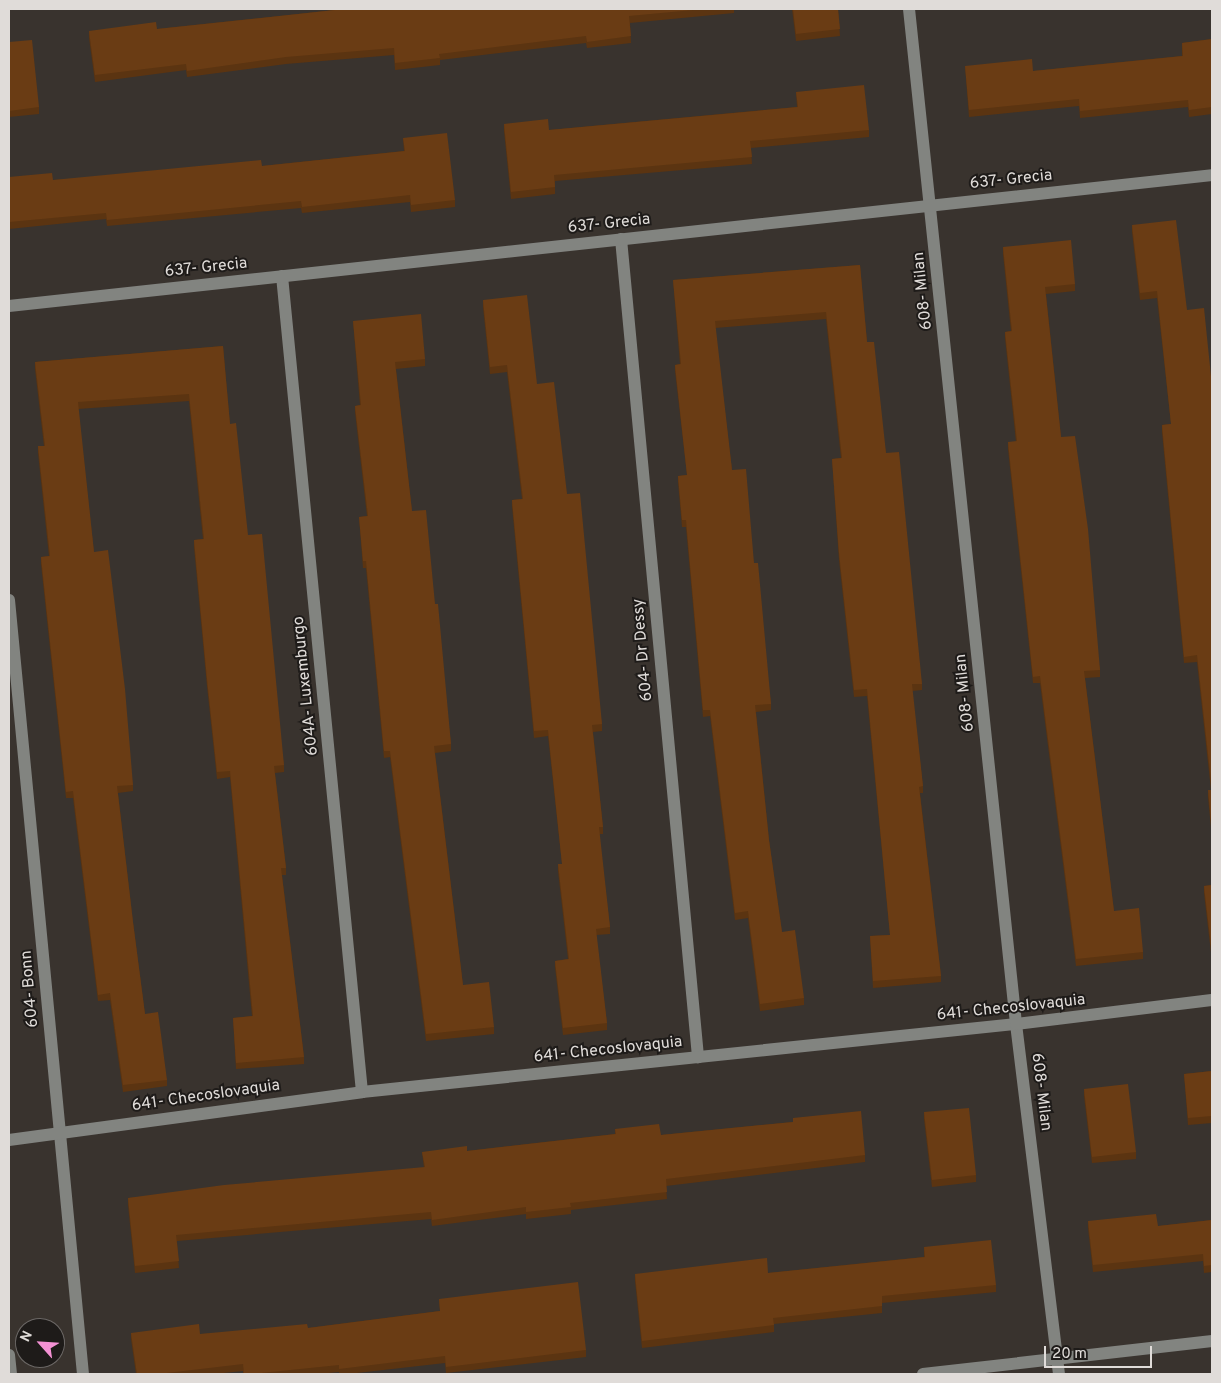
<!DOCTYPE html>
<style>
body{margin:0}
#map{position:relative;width:1221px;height:1383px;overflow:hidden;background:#39332e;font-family:Overpass,sans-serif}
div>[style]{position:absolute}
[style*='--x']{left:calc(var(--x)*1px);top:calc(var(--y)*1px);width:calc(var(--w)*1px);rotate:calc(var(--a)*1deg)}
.minor>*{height:12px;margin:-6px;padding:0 6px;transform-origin:6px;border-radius:6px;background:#828480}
.wall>*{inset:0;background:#5b3411}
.building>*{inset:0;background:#6a3c14}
span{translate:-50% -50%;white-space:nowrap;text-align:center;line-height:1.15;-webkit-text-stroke:4px #1e1b19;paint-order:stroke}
.street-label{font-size:16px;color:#e0dcd9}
.frame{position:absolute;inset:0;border:10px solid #e0dcd9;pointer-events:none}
.north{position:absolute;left:15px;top:1318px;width:50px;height:50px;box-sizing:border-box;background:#1e1b19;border:1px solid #6c6866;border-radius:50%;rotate:296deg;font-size:14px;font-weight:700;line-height:20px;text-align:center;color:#e0dcd9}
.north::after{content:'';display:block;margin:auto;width:18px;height:22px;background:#f491d4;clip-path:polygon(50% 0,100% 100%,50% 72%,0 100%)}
.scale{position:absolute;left:1044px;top:1346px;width:108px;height:22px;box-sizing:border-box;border:2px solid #e0dcd9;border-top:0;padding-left:6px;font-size:15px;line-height:18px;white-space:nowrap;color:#e0dcd9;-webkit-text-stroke:4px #1e1b19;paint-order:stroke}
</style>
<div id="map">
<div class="minor">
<i style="--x:909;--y:9;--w:1021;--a:83.98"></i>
<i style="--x:1016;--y:1024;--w:353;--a:83"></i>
<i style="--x:621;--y:239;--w:822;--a:84.62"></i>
<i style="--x:282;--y:276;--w:820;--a:84.4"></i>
<i style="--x:9;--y:306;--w:1210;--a:-6.21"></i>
<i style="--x:9;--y:600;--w:778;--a:84.54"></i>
<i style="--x:9;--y:1140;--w:356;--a:-7.7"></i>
<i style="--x:362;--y:1092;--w:658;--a:-5.94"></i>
<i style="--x:1016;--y:1024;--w:197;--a:-7"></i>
<i style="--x:9;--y:1355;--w:19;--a:84"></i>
<i style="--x:923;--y:1374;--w:291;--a:-6.5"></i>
</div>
<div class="wall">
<i style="clip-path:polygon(344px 9px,734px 9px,734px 13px,630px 23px,631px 43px,587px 48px,586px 43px,440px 60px,440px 65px,395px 70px,394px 55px,286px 64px,187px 77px,186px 70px,95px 82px,89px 38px,89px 31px,157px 29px)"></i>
<i style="clip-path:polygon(792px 9px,838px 9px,840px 36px,796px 41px)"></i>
<i style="clip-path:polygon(1212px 39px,1212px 114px,1189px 117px,1188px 107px,1080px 118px,1079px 106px,969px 117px,965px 66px,1033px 71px,1182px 56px,1182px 43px)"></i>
<i style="clip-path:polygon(9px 42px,39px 107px,39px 114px,9px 117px)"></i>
<i style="clip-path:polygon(796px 92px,869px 130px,869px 137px,751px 148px,752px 164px,555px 181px,555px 194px,511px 199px,504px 131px,504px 124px,549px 130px,797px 107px)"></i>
<i style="clip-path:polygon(403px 138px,455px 200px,455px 207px,411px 212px,410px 202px,302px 213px,301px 208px,107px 226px,106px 219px,9px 229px,9px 177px,53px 180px,262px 166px,404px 151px)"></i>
<i style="clip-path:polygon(1132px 225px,1187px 310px,1212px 386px,1212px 838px,1208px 797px,1208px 790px,1211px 790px,1197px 662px,1184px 663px,1162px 432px,1162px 425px,1171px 424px,1157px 298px,1140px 300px,1132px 232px)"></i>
<i style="clip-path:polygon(1003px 247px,1075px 284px,1075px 291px,1046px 294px,1061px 437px,1100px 670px,1100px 677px,1085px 678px,1114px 911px,1143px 952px,1143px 959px,1076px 966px,1040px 683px,1033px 683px,1008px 449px,1008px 442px,1016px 442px,1005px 338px,1005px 332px,1011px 331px,1003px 254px)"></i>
<i style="clip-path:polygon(860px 265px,867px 342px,886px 453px,922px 684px,922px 690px,912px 691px,923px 786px,923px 793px,920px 793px,941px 976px,941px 982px,873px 988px,870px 936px,890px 935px,867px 696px,854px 697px,839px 560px,832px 459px,841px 458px,826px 319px,715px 328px,732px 470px,754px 563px,771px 704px,771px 710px,756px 712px,769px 840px,782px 932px,804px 998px,804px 1005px,760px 1011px,748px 918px,735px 920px,710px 716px,703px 717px,686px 527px,682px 527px,678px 482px,678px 476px,687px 475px,675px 371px,675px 365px,680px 364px,673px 280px)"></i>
<i style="clip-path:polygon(483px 300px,537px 384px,567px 494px,602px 724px,602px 731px,593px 732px,603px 827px,603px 834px,599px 834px,610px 927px,610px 934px,596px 935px,607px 1023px,607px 1030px,563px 1035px,555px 967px,555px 961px,568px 959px,558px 871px,558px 864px,562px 864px,548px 736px,534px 738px,512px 506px,512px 500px,522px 499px,507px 372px,490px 374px,483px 307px)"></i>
<i style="clip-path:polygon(353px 321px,425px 359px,425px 366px,396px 369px,412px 511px,435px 604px,451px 744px,451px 751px,435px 753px,463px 985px,494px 1027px,494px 1034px,426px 1041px,390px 757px,384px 758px,366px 568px,363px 568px,359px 517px,367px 516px,355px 412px,355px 406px,360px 405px)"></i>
<i style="clip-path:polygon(223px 346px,230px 424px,284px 765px,284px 772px,275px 773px,286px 868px,286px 875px,282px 875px,304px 1057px,304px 1064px,236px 1069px,233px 1018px,252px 1016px,230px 777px,217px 779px,207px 686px,194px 547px,194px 540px,203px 539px,189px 401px,78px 409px,94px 552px,133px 785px,133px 791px,118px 793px,133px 922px,145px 1014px,167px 1080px,167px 1086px,123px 1092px,110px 1000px,98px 1001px,73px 798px,66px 798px,41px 564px,41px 557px,49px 556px,38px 453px,38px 446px,44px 446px,35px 369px,35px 362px)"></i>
<i style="clip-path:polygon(1212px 885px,1212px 961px,1204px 893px,1204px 886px)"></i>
<i style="clip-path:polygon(1212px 1071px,1212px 1123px,1188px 1125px,1184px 1074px)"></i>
<i style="clip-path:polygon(1084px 1089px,1136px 1152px,1136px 1159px,1092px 1163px,1084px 1096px)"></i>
<i style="clip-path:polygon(924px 1112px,976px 1175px,976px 1182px,932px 1187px,924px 1119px)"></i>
<i style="clip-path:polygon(793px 1118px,865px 1155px,865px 1162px,666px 1186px,667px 1199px,571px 1210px,571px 1214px,526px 1219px,526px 1214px,432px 1226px,431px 1219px,177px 1241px,179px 1268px,135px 1273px,128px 1205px,128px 1198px,424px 1168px,422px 1152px,467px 1151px,615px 1134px,615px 1129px,661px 1135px,793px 1122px)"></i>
<i style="clip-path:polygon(1212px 1220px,1212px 1272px,1204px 1273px,1203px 1261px,1093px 1272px,1088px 1228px,1088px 1221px,1158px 1226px)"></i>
<i style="clip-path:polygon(924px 1247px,996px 1285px,996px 1292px,882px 1303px,882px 1313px,774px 1324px,774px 1332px,642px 1348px,635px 1281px,635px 1274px,768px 1273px,924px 1257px)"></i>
<i style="clip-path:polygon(439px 1299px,586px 1350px,586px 1357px,446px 1373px,445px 1363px,348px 1374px,339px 1374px,339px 1372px,319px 1374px,243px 1374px,243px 1371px,214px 1374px,136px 1374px,131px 1339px,131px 1333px,200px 1334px,308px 1328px,440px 1311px)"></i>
</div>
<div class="building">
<i style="clip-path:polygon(344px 9px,704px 9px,629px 16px,631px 36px,587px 42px,586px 36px,439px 54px,440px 58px,395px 63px,394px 48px,286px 57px,187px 71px,186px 64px,95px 75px,89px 31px,156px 22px,157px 29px)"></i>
<i style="clip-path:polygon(793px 9px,838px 9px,840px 29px,796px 34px)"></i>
<i style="clip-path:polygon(1212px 39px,1212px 107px,1189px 110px,1188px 100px,1080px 111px,1079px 99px,969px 110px,965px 66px,1032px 59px,1033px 71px,1183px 56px,1182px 43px)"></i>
<i style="clip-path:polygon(32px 40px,39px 107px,9px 111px,9px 42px)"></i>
<i style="clip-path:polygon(864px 85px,869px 130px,750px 141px,752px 157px,554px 175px,555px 187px,511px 192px,504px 124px,548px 119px,549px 130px,798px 107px,796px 92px)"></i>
<i style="clip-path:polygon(447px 133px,455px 200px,411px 205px,410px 195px,302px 207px,301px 201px,107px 220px,106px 213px,9px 222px,9px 177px,52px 173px,53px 180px,261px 160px,262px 166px,405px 151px,403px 138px)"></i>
<i style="clip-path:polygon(1176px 220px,1187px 310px,1204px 308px,1212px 386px,1212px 832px,1208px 790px,1212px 790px,1197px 655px,1184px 657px,1162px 425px,1171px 424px,1157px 291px,1140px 293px,1132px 225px)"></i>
<i style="clip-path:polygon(1071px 240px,1075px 284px,1045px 287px,1061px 437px,1075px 436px,1088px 529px,1100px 670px,1084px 671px,1114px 911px,1139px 908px,1143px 952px,1076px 959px,1040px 676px,1033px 677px,1008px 442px,1017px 441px,1005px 332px,1012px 331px,1003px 247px)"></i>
<i style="clip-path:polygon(860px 265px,867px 342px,874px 342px,886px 453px,899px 452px,922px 684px,912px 684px,923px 786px,919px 787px,941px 976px,873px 981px,870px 936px,890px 935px,867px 689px,854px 690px,839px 553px,832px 459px,842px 458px,826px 312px,715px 321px,732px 470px,746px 469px,754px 563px,758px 563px,771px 704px,755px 705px,769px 840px,782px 932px,795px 930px,804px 998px,760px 1004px,748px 911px,735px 913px,710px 710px,703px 710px,686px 520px,682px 520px,678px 476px,687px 475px,675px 365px,681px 364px,673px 280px)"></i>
<i style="clip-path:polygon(527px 295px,537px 384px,554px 382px,567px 494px,580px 493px,602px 724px,592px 725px,603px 827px,599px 827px,610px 927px,596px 929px,607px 1023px,563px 1028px,555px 961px,569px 959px,558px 864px,562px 864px,548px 730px,534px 731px,512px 500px,523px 499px,507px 365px,490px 367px,483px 300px)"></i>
<i style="clip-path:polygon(421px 314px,425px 359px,395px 362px,412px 511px,426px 510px,435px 604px,438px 604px,451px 744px,434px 746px,463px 985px,489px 982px,494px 1027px,426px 1034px,390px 751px,384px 751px,366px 561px,363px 561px,359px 517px,368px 516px,355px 406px,361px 405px,353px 321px)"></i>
<i style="clip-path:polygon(223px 346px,230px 424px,236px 423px,248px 535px,262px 534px,284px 765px,274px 766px,286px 868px,281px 868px,304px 1057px,236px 1063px,233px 1018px,253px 1016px,230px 771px,217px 772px,207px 679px,194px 540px,204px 539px,189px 394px,78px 402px,94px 552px,108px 550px,125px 689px,133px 785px,117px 786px,133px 922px,145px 1014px,158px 1012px,167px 1080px,123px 1085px,110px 993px,98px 995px,73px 791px,66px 792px,41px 557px,50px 556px,38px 446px,45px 446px,35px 362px)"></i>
<i style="clip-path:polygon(1212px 885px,1212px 954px,1204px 886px)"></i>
<i style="clip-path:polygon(1212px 1071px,1212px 1116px,1188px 1118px,1184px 1074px)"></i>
<i style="clip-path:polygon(1128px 1084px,1136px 1152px,1092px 1157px,1084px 1089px)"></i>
<i style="clip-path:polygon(969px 1108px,976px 1175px,932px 1180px,924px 1112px)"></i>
<i style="clip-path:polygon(861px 1111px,865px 1155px,666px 1179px,667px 1192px,570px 1203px,571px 1207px,526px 1212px,526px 1207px,432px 1220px,431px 1212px,176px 1235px,179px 1261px,135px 1266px,128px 1198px,224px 1185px,425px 1167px,422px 1152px,467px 1146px,467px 1151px,616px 1134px,615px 1129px,659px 1124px,661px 1135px,793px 1122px,793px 1118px)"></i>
<i style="clip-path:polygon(1156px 1214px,1158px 1226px,1212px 1220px,1212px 1265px,1204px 1266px,1203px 1254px,1093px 1265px,1088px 1221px)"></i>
<i style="clip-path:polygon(991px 1240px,996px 1285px,882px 1296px,882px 1306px,773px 1318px,774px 1325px,642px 1341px,635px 1274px,767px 1258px,768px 1273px,925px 1257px,924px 1247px)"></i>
<i style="clip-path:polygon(578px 1282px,586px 1350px,446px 1367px,445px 1356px,339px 1369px,339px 1365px,252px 1374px,244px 1374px,243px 1364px,158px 1374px,137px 1374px,131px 1333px,199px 1324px,200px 1334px,307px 1324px,308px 1328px,440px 1311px,439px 1299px)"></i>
</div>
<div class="street-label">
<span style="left:1011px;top:180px;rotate:-6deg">637- Grecia</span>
<span style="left:609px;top:224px;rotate:-6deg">637- Grecia</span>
<span style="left:206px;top:268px;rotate:-6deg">637- Grecia</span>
<span style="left:923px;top:291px;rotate:-96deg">608- Milan</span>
<span style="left:643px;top:650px;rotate:-95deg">604- Dr Dessy</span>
<span style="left:306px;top:686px;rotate:-96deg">604A- Luxemburgo</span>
<span style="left:965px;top:693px;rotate:-96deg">608- Milan</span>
<span style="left:30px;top:989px;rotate:-95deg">604- Bonn</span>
<span style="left:1011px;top:1008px;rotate:-6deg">641- Checoslovaquia</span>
<span style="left:608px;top:1050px;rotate:-6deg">641- Checoslovaquia</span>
<span style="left:1041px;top:1092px;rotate:83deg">608- Milan</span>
<span style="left:206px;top:1096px;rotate:-8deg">641- Checoslovaquia</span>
</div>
<div class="frame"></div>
<div class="north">N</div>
<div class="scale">20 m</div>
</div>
